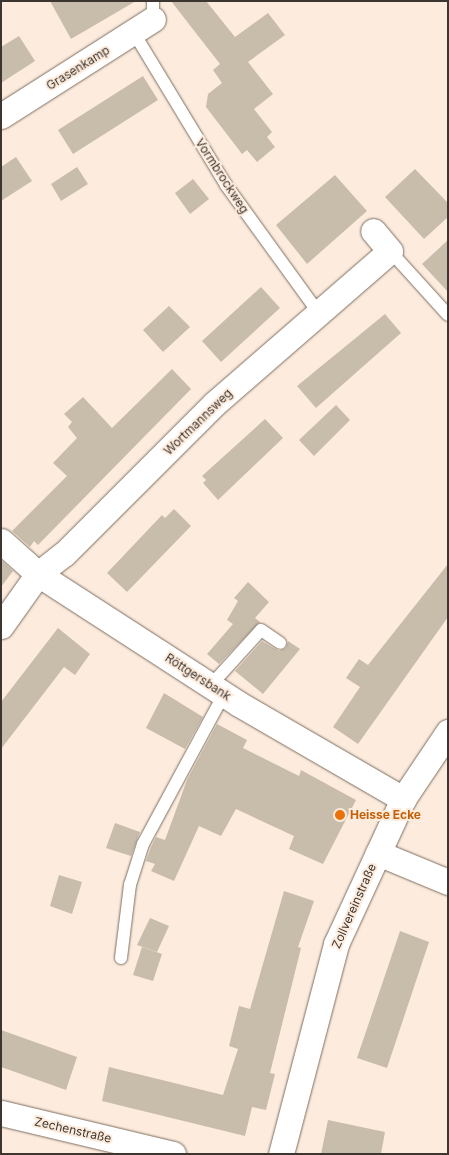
<!DOCTYPE html>
<meta charset="utf-8">
<style>
body{margin:0}
#map{position:relative;width:449px;height:1155px;overflow:hidden;background:#fdecdd;font-family:Inter,sans-serif}
div>[style]{position:absolute}
[style*='--x']{left:calc(var(--x)*1px);top:calc(var(--y)*1px);width:calc(var(--w)*1px);rotate:calc(var(--a)*1deg)}
.building>*{inset:0;background:#c8bcab}
.roads{filter:drop-shadow(0 0 1px #7d6e61) drop-shadow(0 0 1px #7d6e61)}
.lane>*{height:12px;margin:-6px;padding:0 6px;transform-origin:6px;border-radius:6px;background:#fff}
.street>*{height:25px;margin:-12.5px;padding:0 12.5px;transform-origin:12.5px;border-radius:12.5px;background:#fff}
.dots>*{width:14px;height:14px;translate:-50% -50%;box-sizing:border-box;border:2px solid #fdecdd;border-radius:50%}
span{translate:-50% -50%;white-space:nowrap;text-align:center;line-height:1.15;-webkit-text-stroke:4px #fdecdd;paint-order:stroke}
.street-label{font-size:12px;color:#3d3630}
.food-label{font-size:12px;color:#c56008;font-weight:700}
.left{translate:0 -50%;text-align:left}
.frame{position:absolute;inset:0;border:2px solid #3d3630;pointer-events:none}
</style>
<div id="map">
<div class="building">
<i style="clip-path:polygon(50px 1px,136px 1px,71px 39px)"></i>
<i style="clip-path:polygon(171px 1px,206px 1px,235px 37px,268px 13px,285px 35px,248px 62px,273px 94px,254px 109px,272px 132px,267px 137px,275px 147px,257px 162px,247px 150px,242px 154px,206px 107px,208px 94px,222px 83px,213px 70px,220px 64px)"></i>
<i style="clip-path:polygon(19px 36px,35px 61px,1px 83px,1px 47px)"></i>
<i style="clip-path:polygon(143px 76px,158px 100px,73px 154px,58px 130px)"></i>
<i style="clip-path:polygon(16px 157px,32px 181px,1px 201px,1px 167px)"></i>
<i style="clip-path:polygon(77px 167px,88px 184px,61px 201px,51px 184px)"></i>
<i style="clip-path:polygon(415px 169px,448px 203px,448px 217px,424px 239px,385px 197px)"></i>
<i style="clip-path:polygon(335px 175px,367px 211px,307px 264px,276px 225px)"></i>
<i style="clip-path:polygon(193px 179px,209px 199px,190px 214px,175px 193px)"></i>
<i style="clip-path:polygon(448px 240px,448px 292px,422px 264px)"></i>
<i style="clip-path:polygon(261px 287px,280px 308px,221px 362px,202px 341px)"></i>
<i style="clip-path:polygon(169px 306px,190px 327px,163px 352px,143px 330px)"></i>
<i style="clip-path:polygon(385px 314px,401px 333px,316px 408px,297px 386px)"></i>
<i style="clip-path:polygon(172px 369px,191px 389px,38px 545px,34px 541px,30px 547px,12px 531px,67px 476px,53px 463px,77px 438px,68px 427px,72px 422px,64px 414px,83px 397px,112px 428px)"></i>
<i style="clip-path:polygon(336px 405px,350px 420px,314px 456px,299px 440px)"></i>
<i style="clip-path:polygon(265px 419px,283px 438px,218px 500px,203px 483px,206px 480px,202px 476px)"></i>
<i style="clip-path:polygon(174px 509px,191px 526px,127px 592px,107px 573px,162px 515px,165px 518px)"></i>
<i style="clip-path:polygon(1px 560px,13px 571px,1px 587px)"></i>
<i style="clip-path:polygon(448px 564px,448px 617px,358px 744px,333px 727px,360px 687px,346px 678px,359px 659px,368px 665px)"></i>
<i style="clip-path:polygon(248px 582px,269px 602px,255px 618px,260px 622px,219px 664px,207px 654px,233px 624px,227px 620px,238px 601px,234px 598px)"></i>
<i style="clip-path:polygon(58px 628px,90px 654px,75px 675px,64px 667px,1px 749px,1px 702px)"></i>
<i style="clip-path:polygon(262px 641px,279px 651px,286px 648px,288px 641px,300px 649px,263px 694px,235px 671px)"></i>
<i style="clip-path:polygon(164px 693px,203px 717px,185px 749px,146px 728px)"></i>
<i style="clip-path:polygon(217px 724px,247px 740px,243px 748px,299px 776px,301px 770px,356px 800px,323px 864px,289px 849px,294px 836px,236px 809px,221px 836px,199px 826px,174px 881px,151px 871px,155px 864px,146px 861px,151px 847px,156px 837px,165px 840px,187px 780px)"></i>
<i style="clip-path:polygon(115px 823px,140px 832px,131px 856px,106px 848px)"></i>
<i style="clip-path:polygon(59px 875px,82px 882px,72px 914px,50px 906px)"></i>
<i style="clip-path:polygon(284px 891px,314px 901px,298px 947px,301px 948px,270px 1073px,275px 1074px,266px 1110px,252px 1107px,245px 1136px,102px 1101px,109px 1067px,223px 1095px,238px 1049px,229px 1046px,239px 1006px,250px 1009px)"></i>
<i style="clip-path:polygon(150px 918px,169px 926px,157px 952px,137px 945px)"></i>
<i style="clip-path:polygon(400px 931px,429px 942px,387px 1068px,357px 1058px)"></i>
<i style="clip-path:polygon(142px 947px,162px 954px,153px 981px,133px 975px)"></i>
<i style="clip-path:polygon(1px 1030px,77px 1057px,66px 1090px,1px 1067px)"></i>
<i style="clip-path:polygon(328px 1120px,385px 1132px,381px 1154px,321px 1154px)"></i>
</div>
<div class="roads">
<div class="lane">
<i style="--x:153;--y:1;--w:18;--a:90"></i>
<i style="--x:134;--y:33;--w:178;--a:58.8"></i>
<i style="--x:226;--y:185;--w:157;--a:54.1"></i>
<i style="--x:390;--y:251;--w:86;--a:47.8"></i>
<i style="--x:211;--y:685;--w:74;--a:-47.7"></i>
<i style="--x:261;--y:630;--w:23;--a:34"></i>
<i style="--x:121;--y:958;--w:74;--a:-83"></i>
<i style="--x:130;--y:885;--w:43;--a:-72.4"></i>
<i style="--x:143;--y:844;--w:170;--a:-61.6"></i>
</div>
<div class="street">
<i style="--x:1;--y:116;--w:180;--a:-32.5"></i>
<i style="--x:1;--y:541;--w:50;--a:41.7"></i>
<i style="--x:38;--y:574;--w:239;--a:32.9"></i>
<i style="--x:239;--y:704;--w:190;--a:30.1"></i>
<i style="--x:1;--y:626;--w:64;--a:-54.6"></i>
<i style="--x:38;--y:574;--w:33;--a:-38"></i>
<i style="--x:64;--y:554;--w:212;--a:-45"></i>
<i style="--x:214;--y:404;--w:233;--a:-41"></i>
<i style="--x:390;--y:251;--w:26;--a:-130"></i>
<i style="--x:378;--y:853;--w:76;--a:22.5"></i>
<i style="--x:1;--y:1113;--w:177;--a:13.4"></i>
<i style="--x:281;--y:1154;--w:217;--a:-75.3"></i>
<i style="--x:336;--y:944;--w:160;--a:-65.2"></i>
<i style="--x:403;--y:799;--w:81;--a:-56.1"></i>
</div>
</div>
<div class="dots">
<i style="left:340px;top:815px;background:#e8710a"></i>
</div>
<div class="street-label">
<span style="left:78px;top:68px;rotate:-32deg">Grasenkamp</span>
<span style="left:222px;top:176px;rotate:57deg">Vormbrockweg</span>
<span style="left:198px;top:422px;rotate:-44deg">Wortmannsweg</span>
<span style="left:198px;top:677px;rotate:33deg">Röttgersbank</span>
<span style="left:354px;top:906px;rotate:-66deg">Zollvereinstraße</span>
<span style="left:73px;top:1130px;rotate:13deg">Zechenstraße</span>
</div>
<div class="food-label">
<span class="left" style="left:350px;top:815px">Heisse Ecke</span>
</div>
<div class="frame"></div>
</div>
